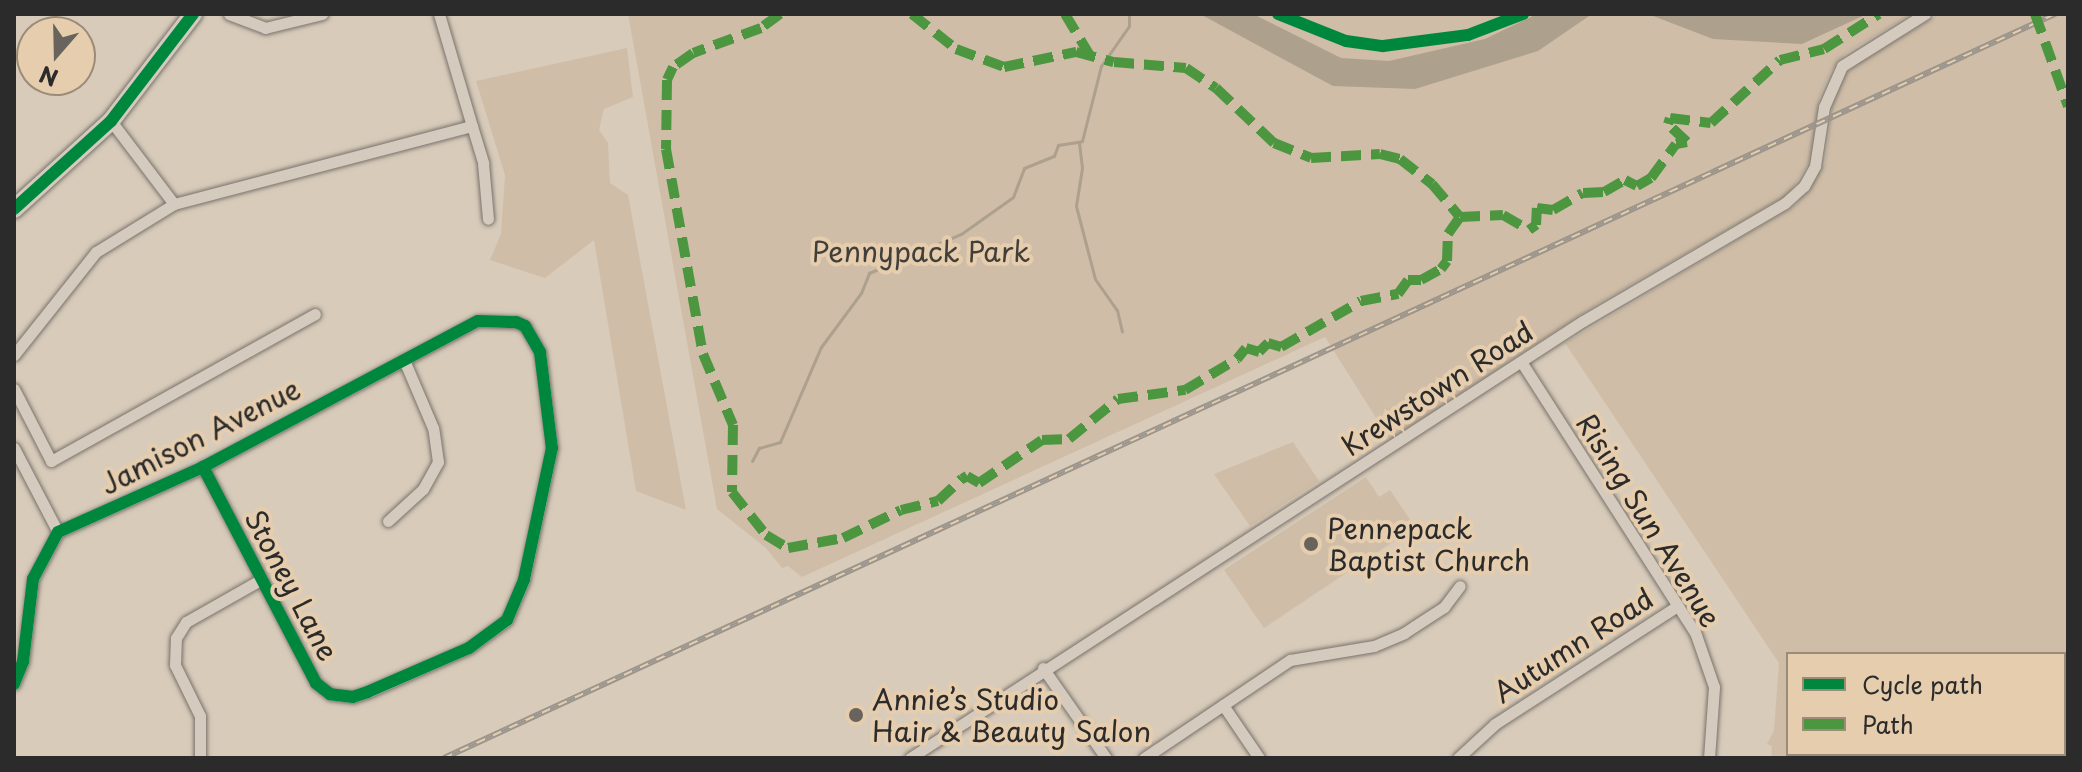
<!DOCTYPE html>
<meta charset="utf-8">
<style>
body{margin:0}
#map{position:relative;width:2082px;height:772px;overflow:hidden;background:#d8cbba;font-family:"Playpen Sans",sans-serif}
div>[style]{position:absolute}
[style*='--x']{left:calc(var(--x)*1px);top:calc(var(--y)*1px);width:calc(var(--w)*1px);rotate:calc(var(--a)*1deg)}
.green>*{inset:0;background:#cfbda7}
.water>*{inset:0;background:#ada08d}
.stream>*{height:3px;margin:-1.5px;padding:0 1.5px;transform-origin:1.5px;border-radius:1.5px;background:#ada08d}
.roads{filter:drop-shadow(0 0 2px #79736b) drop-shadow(0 0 2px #79736b)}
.street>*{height:11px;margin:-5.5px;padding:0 5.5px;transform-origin:5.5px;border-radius:5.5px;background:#d4cabe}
.primary>*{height:18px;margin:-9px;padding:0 9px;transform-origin:9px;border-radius:9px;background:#d4cabe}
.rail>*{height:6px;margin-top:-3px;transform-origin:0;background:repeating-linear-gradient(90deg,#e5cdad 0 9px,#9b958c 0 18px);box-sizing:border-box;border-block:2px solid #9b958c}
.quiet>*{height:10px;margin-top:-5px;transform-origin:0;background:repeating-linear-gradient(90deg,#4d9640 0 20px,transparent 0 30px)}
.cycleway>*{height:12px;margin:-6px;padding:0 6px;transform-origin:6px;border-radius:6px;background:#00873e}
.dots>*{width:22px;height:22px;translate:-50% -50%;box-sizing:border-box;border:4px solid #e5cdad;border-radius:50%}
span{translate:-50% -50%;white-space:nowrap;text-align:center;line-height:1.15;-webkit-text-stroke:8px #e5cdad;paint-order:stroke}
.park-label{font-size:28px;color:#423f3b}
.street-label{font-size:28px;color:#2b2b2b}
.poi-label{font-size:28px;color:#2b2b2b}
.left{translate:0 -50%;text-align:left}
.frame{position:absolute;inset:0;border:16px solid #2b2b2b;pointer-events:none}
.legend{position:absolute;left:1786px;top:652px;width:280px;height:104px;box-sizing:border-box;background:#e5cdad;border:2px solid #9b8c79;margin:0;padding:10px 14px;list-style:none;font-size:24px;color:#2b2b2b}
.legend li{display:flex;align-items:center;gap:16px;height:40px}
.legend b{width:40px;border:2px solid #9b8c79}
.north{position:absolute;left:16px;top:16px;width:80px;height:80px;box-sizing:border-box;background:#e5cdad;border:2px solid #9b8c79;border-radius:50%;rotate:200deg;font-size:22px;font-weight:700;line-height:32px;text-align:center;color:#2b2b2b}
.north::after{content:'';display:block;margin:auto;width:28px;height:36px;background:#68635d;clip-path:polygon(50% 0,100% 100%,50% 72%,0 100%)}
</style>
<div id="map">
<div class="green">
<i style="clip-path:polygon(628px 14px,1911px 14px,1846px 53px,1831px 70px,1819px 98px,1812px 157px,1789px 194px,1597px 304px,1390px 440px,1325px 337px,802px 577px,788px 566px,782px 568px,766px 548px,717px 509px)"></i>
<i style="clip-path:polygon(evenodd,1939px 14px,2068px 14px,2068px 758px,1771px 758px,1772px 746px,1767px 744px,1774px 730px,1779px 663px,1565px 343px,1796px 205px,1825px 164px,1833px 100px,1844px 76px,1858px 63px,1939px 14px,1788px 654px,2064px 654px,2064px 754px,1788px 754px,1788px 654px)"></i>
<i style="clip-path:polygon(627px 48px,633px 97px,604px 109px,599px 130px,608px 143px,610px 183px,628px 195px,686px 510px,636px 491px,594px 240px,545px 278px,490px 260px,501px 234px,505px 175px,476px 81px)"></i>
<i style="clip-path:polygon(1293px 442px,1319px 481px,1250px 526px,1214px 474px)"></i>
<i style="clip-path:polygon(1366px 477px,1379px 497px,1390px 490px,1415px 527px,1264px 628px,1224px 570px)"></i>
</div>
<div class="water">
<i style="clip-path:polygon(1200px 14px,1253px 14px,1341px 58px,1389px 61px,1485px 39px,1537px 14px,1592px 14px,1538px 51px,1415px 89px,1333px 86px)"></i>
<i style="clip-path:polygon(1648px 14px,1867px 14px,1802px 44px,1713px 39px)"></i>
</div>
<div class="stream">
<i style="--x:1079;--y:143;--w:25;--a:83"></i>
<i style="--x:1082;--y:168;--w:38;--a:99"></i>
<i style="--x:1076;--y:206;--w:75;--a:75.4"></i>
<i style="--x:1095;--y:279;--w:38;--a:55"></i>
<i style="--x:1117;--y:310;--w:22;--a:77"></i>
<i style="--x:752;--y:461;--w:15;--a:-62"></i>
<i style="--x:759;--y:448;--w:22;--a:-16"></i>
<i style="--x:780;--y:442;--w:103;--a:-66.7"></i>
<i style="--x:821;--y:347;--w:67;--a:-53.5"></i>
<i style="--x:861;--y:293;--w:22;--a:-68"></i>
<i style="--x:869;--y:273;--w:100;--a:-23"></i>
<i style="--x:961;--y:234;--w:64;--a:-35.4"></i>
<i style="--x:1013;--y:197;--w:31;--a:-69"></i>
<i style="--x:1024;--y:168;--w:32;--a:-22"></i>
<i style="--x:1054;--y:156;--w:12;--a:-70"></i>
<i style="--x:1058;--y:145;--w:24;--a:-9"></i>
<i style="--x:1082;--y:141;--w:77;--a:-75.8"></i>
<i style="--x:1101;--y:66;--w:49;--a:-55"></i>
<i style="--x:1129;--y:26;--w:12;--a:-90"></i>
</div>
<div class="roads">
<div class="street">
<i style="--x:229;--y:14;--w:39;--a:21"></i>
<i style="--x:265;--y:28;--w:59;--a:-13.8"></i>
<i style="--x:439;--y:14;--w:117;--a:73.6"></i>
<i style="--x:111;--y:121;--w:104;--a:52.8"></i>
<i style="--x:14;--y:355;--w:132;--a:-51.5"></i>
<i style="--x:96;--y:252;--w:92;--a:-31.6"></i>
<i style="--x:174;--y:204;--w:308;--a:-14.7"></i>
<i style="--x:472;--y:126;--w:39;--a:73"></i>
<i style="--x:483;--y:163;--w:56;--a:84.9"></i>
<i style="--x:1522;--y:363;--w:320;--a:57.3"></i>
<i style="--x:1695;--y:632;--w:58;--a:70.9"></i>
<i style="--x:1714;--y:687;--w:71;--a:94"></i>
<i style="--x:14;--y:389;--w:81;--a:62.8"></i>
<i style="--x:51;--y:461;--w:302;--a:-29.1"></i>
<i style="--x:14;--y:448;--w:95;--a:62.4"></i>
<i style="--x:388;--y:521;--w:47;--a:-42.4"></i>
<i style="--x:423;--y:489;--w:31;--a:-61"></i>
<i style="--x:438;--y:462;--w:34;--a:-98"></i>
<i style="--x:433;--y:428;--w:74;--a:-113.1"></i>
<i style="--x:1043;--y:668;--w:110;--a:55"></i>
<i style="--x:14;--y:684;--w:24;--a:-68"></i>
<i style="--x:23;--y:662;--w:84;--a:-83.1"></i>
<i style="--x:33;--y:579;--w:53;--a:-62"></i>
<i style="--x:58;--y:532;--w:159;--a:-24.1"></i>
<i style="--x:203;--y:467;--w:311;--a:-28"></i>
<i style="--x:478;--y:321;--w:38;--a:2"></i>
<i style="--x:516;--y:322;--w:10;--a:24"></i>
<i style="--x:525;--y:326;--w:30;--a:60"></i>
<i style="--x:540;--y:352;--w:97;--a:82.9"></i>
<i style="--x:552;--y:448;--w:135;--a:102"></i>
<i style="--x:524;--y:580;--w:43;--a:113"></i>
<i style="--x:507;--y:620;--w:47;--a:143.6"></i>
<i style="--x:469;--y:648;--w:110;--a:156.5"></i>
<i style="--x:368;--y:692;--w:16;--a:162"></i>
<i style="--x:353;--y:697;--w:23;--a:-173"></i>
<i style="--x:330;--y:694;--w:18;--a:-142"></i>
<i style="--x:316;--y:683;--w:244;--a:-117.6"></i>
<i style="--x:1223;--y:705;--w:64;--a:55.8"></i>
<i style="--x:200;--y:758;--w:42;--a:-90"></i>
<i style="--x:200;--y:716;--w:57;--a:-116.1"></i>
<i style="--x:175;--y:665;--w:27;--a:-88"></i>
<i style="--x:176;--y:638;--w:19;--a:-58"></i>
<i style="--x:186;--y:622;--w:87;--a:-29.5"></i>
<i style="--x:910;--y:758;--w:802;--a:-33"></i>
<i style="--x:1583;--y:321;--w:234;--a:-30.3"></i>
<i style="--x:1785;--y:203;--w:25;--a:-42"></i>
<i style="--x:1804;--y:186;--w:23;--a:-61"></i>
<i style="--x:1815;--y:166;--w:60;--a:-81.3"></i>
<i style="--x:1824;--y:107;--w:45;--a:-66.3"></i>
<i style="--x:1842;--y:66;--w:98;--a:-32.1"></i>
<i style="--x:1144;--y:758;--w:176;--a:-33.9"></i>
<i style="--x:1290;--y:660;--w:85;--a:-9.5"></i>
<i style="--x:1374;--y:646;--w:33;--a:-23"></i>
<i style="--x:1404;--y:633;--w:48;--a:-33"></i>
<i style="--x:1444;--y:607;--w:26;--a:-53"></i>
<i style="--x:1458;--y:758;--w:50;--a:-42.6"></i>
<i style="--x:1495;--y:724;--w:216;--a:-32.9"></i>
</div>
<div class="primary">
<i style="--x:14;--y:209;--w:131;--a:-42.2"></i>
<i style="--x:111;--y:121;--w:135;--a:-52.5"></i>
</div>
</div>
<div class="rail">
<i style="--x:444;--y:758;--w:1775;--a:-24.79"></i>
</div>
<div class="quiet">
<i style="--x:780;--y:14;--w:24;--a:144"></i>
<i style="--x:761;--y:28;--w:72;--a:159.8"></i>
<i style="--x:693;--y:53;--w:24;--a:145"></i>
<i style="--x:673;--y:67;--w:14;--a:115"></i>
<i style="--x:667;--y:80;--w:69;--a:90.8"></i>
<i style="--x:666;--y:149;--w:208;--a:79.8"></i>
<i style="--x:703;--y:354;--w:77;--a:67.1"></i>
<i style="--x:733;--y:425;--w:67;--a:90.9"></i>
<i style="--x:732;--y:492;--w:55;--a:51.7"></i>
<i style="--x:766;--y:535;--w:26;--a:31"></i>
<i style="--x:788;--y:548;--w:56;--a:-10.3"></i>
<i style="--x:843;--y:538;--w:64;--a:-25.8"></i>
<i style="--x:901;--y:510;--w:38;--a:-14"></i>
<i style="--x:938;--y:501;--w:33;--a:-43"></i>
<i style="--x:962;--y:479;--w:6;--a:-31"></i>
<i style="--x:967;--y:476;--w:14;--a:30"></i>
<i style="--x:979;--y:483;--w:76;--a:-34.3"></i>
<i style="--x:1042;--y:440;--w:27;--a:-2"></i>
<i style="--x:1069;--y:439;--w:63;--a:-39.2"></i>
<i style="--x:1118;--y:399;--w:68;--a:-7.7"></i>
<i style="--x:1185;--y:390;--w:61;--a:-30.8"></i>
<i style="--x:1237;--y:359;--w:14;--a:-51"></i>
<i style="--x:1246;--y:348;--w:14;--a:17"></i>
<i style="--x:1259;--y:352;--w:13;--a:-45"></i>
<i style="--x:1268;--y:343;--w:14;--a:17"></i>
<i style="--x:1281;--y:347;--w:92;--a:-29.9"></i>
<i style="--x:1361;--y:301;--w:38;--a:-11"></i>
<i style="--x:1398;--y:294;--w:17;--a:-54"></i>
<i style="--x:1408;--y:280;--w:13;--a:0"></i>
<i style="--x:1421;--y:280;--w:23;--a:-29"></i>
<i style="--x:1441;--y:269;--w:10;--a:-53"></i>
<i style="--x:1447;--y:261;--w:27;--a:-88"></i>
<i style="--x:1448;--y:234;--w:21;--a:-55"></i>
<i style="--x:1460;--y:217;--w:43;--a:-2.7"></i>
<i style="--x:1503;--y:215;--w:30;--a:30"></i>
<i style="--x:1529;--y:230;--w:9;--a:-36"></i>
<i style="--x:1536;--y:225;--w:17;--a:-87"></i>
<i style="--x:1537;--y:208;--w:16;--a:7"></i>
<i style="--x:1553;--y:210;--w:34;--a:-30"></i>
<i style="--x:1583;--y:193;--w:21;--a:-3"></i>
<i style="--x:1604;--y:192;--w:24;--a:-30"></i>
<i style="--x:1625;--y:180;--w:13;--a:27"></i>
<i style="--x:1637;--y:186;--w:16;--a:-30"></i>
<i style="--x:1651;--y:178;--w:42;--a:-53.7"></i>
<i style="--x:1676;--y:144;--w:11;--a:-10"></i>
<i style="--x:1687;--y:142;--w:26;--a:-137"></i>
<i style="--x:1668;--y:124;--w:6;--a:-72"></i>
<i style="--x:1670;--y:118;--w:41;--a:7"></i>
<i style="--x:1711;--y:123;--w:93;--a:-42.4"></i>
<i style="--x:1780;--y:60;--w:45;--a:-14"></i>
<i style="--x:1824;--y:49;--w:65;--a:-32.5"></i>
<i style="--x:912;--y:14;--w:56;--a:38.5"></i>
<i style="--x:956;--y:49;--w:51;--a:20.6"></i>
<i style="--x:1004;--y:67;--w:74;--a:-11.8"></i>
<i style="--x:1076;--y:52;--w:39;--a:15"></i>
<i style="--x:1114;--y:62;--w:72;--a:4.8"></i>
<i style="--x:1186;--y:68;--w:36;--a:34"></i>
<i style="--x:1216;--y:88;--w:80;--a:43.5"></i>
<i style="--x:1274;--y:143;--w:40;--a:22"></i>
<i style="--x:1311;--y:158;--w:69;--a:-3.3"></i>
<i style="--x:1380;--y:154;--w:21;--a:14"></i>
<i style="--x:1400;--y:159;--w:41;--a:38"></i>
<i style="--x:1432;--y:184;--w:43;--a:49.7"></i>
<i style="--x:1065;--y:14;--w:47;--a:59"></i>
<i style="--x:2035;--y:14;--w:98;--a:70.3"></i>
<i style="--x:2064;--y:697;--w:4;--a:0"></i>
<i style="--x:1924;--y:758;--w:6;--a:-45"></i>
</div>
<div class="cycleway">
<i style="--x:1278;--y:14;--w:73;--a:21.7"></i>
<i style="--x:1346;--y:41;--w:37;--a:8"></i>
<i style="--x:1383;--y:46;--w:86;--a:-7.4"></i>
<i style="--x:1468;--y:35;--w:59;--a:-20.9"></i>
<i style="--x:14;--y:209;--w:131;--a:-42.2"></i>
<i style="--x:111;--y:121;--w:135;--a:-52.5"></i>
<i style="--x:14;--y:684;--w:24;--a:-68"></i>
<i style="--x:23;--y:662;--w:84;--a:-83.1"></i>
<i style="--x:33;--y:579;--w:53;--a:-62"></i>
<i style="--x:58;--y:532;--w:159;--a:-24.1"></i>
<i style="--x:203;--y:467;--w:311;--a:-28"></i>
<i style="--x:478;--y:321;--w:38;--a:2"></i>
<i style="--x:516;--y:322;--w:10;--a:24"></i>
<i style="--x:525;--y:326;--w:30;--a:60"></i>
<i style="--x:540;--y:352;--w:97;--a:82.9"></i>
<i style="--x:552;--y:448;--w:135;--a:102"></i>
<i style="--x:524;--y:580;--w:43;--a:113"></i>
<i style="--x:507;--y:620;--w:47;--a:143.6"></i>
<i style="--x:469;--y:648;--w:110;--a:156.5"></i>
<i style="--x:368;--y:692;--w:16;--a:162"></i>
<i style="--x:353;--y:697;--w:23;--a:-173"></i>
<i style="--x:330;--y:694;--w:18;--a:-142"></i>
<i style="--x:316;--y:683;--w:244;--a:-117.6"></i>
</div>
<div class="dots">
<i style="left:1311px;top:544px;background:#68635d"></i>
<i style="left:856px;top:715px;background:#68635d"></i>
</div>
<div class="park-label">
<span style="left:921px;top:251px">Pennypack Park</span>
</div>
<div class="street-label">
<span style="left:1437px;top:388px;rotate:-33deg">Krewstown Road</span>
<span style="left:200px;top:436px;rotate:-27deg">Jamison Avenue</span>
<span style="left:1649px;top:520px;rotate:58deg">Rising Sun Avenue</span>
<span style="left:292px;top:585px;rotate:62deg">Stoney Lane</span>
<span style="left:1573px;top:645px;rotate:-33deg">Autumn Road</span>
</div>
<div class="poi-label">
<span class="left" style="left:1327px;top:544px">Pennepack<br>Baptist Church</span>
<span class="left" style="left:872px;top:715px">Annie’s Studio<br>Hair &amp; Beauty Salon</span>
</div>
<div class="frame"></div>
<ul class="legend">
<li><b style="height:10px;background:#00873e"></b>Cycle path</li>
<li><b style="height:10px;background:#4d9640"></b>Path</li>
</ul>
<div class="north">N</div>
</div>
